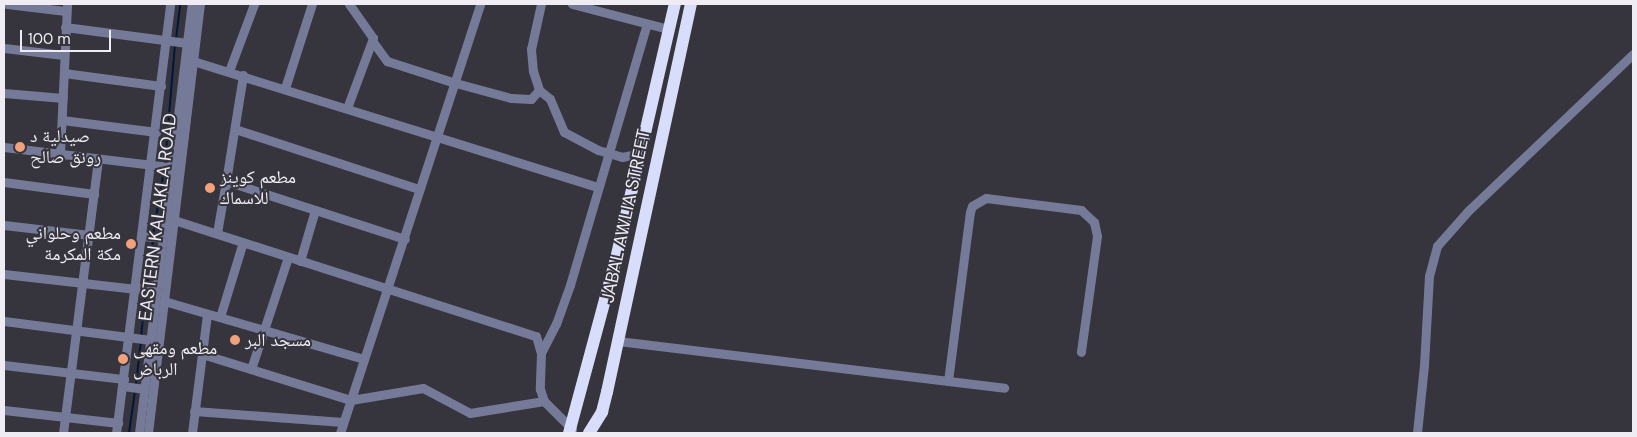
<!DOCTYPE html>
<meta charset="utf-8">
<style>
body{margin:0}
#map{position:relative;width:1637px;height:437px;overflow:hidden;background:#36343c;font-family:"DM Sans","Noto Naskh Arabic",sans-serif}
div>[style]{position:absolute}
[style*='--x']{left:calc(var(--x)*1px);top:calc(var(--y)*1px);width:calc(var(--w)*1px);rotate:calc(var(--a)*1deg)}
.stream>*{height:2px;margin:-1px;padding:0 1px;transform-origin:1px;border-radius:1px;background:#00173e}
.minor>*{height:9px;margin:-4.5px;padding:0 4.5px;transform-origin:4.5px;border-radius:4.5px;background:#767a99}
.highway>*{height:12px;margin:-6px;padding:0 6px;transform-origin:6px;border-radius:6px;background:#d8ddfb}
.dots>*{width:14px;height:14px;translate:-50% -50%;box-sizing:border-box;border:2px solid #36343c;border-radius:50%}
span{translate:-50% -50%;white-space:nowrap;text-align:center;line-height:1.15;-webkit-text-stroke:4px #36343c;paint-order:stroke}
.poi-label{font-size:18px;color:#efedf3}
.left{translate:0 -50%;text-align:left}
.right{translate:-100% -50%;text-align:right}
.street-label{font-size:18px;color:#efedf3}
.frame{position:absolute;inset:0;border:5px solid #efedf3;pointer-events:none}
.scale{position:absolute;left:20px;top:30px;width:91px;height:22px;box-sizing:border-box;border:2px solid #efedf3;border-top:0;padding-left:6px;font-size:15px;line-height:18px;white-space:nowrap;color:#efedf3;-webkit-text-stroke:4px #36343c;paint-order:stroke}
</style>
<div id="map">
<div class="stream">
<i style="--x:176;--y:39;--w:35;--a:-83"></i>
<i style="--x:165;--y:163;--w:119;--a:-85.2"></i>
<i style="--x:153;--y:235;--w:66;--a:-80.4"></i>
<i style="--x:147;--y:284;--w:44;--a:-82.2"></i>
<i style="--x:141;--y:337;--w:48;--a:-84.1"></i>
<i style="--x:136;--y:384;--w:43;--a:-83.4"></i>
<i style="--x:129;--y:433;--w:42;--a:-81.9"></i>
</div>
<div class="minor">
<i style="--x:7;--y:4;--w:59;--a:6.8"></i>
<i style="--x:541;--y:4;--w:46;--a:102.5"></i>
<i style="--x:531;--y:49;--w:22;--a:85"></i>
<i style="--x:533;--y:71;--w:20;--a:72"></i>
<i style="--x:539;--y:90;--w:14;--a:39"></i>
<i style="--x:550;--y:99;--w:36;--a:67"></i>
<i style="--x:564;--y:132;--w:38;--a:28"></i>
<i style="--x:598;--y:150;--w:25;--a:16"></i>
<i style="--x:622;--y:157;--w:19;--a:-12"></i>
<i style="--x:572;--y:4;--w:100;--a:14.5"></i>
<i style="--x:65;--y:27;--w:123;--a:7.5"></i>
<i style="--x:373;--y:42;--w:24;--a:54"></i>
<i style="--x:387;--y:61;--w:68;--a:17.9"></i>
<i style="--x:452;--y:82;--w:61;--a:15.2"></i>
<i style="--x:511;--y:98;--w:20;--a:3"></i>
<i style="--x:531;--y:99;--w:12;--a:-48"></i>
<i style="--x:4;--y:48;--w:60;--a:6.7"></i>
<i style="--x:193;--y:61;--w:424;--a:17.3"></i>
<i style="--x:229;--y:71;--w:72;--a:-69.5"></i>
<i style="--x:64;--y:73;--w:98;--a:7.6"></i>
<i style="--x:243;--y:75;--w:107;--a:99.1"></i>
<i style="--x:226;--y:181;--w:188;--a:18"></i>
<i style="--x:285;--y:88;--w:88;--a:-72.2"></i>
<i style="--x:4;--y:93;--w:59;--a:4.8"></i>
<i style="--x:347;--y:108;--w:75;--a:-69.6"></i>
<i style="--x:373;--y:38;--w:42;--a:-125.2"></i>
<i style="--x:62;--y:120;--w:95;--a:7.3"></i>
<i style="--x:235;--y:129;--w:194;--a:18.1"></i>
<i style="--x:4;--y:147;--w:174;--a:6.9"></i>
<i style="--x:60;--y:154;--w:150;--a:-87.3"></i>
<i style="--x:4;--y:182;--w:91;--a:7.6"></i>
<i style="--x:174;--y:220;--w:380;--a:17.8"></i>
<i style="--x:536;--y:336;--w:18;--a:74"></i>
<i style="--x:541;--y:353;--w:36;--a:92"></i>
<i style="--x:540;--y:389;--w:13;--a:72"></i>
<i style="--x:544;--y:401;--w:40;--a:45"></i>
<i style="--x:4;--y:225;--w:86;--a:6.7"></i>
<i style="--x:217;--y:233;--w:53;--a:-80.2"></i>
<i style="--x:142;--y:236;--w:21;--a:5"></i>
<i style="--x:300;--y:261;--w:53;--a:-73.6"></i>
<i style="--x:4;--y:274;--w:133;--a:6.5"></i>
<i style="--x:136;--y:289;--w:23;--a:-13"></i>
<i style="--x:164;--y:301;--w:208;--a:16.2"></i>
<i style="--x:220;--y:317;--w:78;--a:-73"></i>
<i style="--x:4;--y:321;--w:148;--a:7.4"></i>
<i style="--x:618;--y:341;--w:389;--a:6.9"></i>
<i style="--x:541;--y:353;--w:33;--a:-63"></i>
<i style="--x:556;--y:324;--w:41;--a:-70.3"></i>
<i style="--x:570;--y:285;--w:272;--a:-73.6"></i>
<i style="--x:202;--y:354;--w:156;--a:17.2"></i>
<i style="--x:351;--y:400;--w:73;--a:-9.5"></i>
<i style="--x:423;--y:388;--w:53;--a:28"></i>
<i style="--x:470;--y:413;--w:75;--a:-9.2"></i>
<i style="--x:4;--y:365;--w:121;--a:6.7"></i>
<i style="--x:251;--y:369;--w:118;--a:-71.7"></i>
<i style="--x:948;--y:381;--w:170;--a:-82.6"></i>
<i style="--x:970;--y:212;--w:6;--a:-72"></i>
<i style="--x:972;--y:206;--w:16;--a:-30"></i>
<i style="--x:986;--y:198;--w:96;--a:7.2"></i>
<i style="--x:1081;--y:210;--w:18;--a:43"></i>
<i style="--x:1094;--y:222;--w:14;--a:78"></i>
<i style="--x:1097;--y:236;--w:117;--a:97.9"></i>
<i style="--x:123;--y:386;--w:22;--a:8"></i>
<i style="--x:4;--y:410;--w:115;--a:6.5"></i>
<i style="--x:194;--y:411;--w:149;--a:4.2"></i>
<i style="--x:63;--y:433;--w:276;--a:-82.7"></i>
<i style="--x:116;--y:433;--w:432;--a:-82.8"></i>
<i style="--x:139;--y:433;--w:432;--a:-83"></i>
<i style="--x:148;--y:433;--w:432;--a:-83.1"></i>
<i style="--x:192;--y:433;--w:120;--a:-82.8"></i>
<i style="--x:340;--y:433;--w:451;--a:-71.9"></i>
<i style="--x:1417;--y:433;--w:68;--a:-84.1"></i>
<i style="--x:1424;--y:365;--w:89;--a:-86.8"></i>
<i style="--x:1429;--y:276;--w:31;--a:-75"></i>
<i style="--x:1437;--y:246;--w:48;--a:-48.4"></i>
<i style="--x:1469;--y:210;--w:226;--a:-43.6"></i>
</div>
<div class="highway">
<i style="--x:569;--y:433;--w:176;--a:-74.9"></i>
<i style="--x:615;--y:263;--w:266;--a:-77"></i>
<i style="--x:589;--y:433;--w:25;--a:-58"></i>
<i style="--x:602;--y:412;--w:21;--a:-76"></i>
<i style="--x:607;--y:392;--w:397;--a:-77.8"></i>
</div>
<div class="dots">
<i style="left:20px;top:147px;background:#f1a17c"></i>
<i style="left:210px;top:188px;background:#f1a17c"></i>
<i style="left:131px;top:244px;background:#f1a17c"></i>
<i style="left:235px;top:340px;background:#f1a17c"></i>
<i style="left:123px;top:359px;background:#f1a17c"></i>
</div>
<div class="poi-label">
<span class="left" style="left:30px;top:147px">صيدلية د<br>رونق صالح</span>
<span class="left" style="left:220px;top:188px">مطعم كوينز<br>للاسماك</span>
<span class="right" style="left:121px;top:244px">مطعم وحلواني<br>مكة المكرمة</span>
<span class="left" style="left:245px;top:340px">مسجد البر</span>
<span class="left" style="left:133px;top:359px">مطعم ومقهى<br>الرباض</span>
</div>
<div class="street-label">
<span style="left:626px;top:216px;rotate:-78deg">JABAL AWLIA STREET</span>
<span style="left:158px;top:217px;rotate:-83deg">EASTERN KALAKLA ROAD</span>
</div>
<div class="frame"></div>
<div class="scale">100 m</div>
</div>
